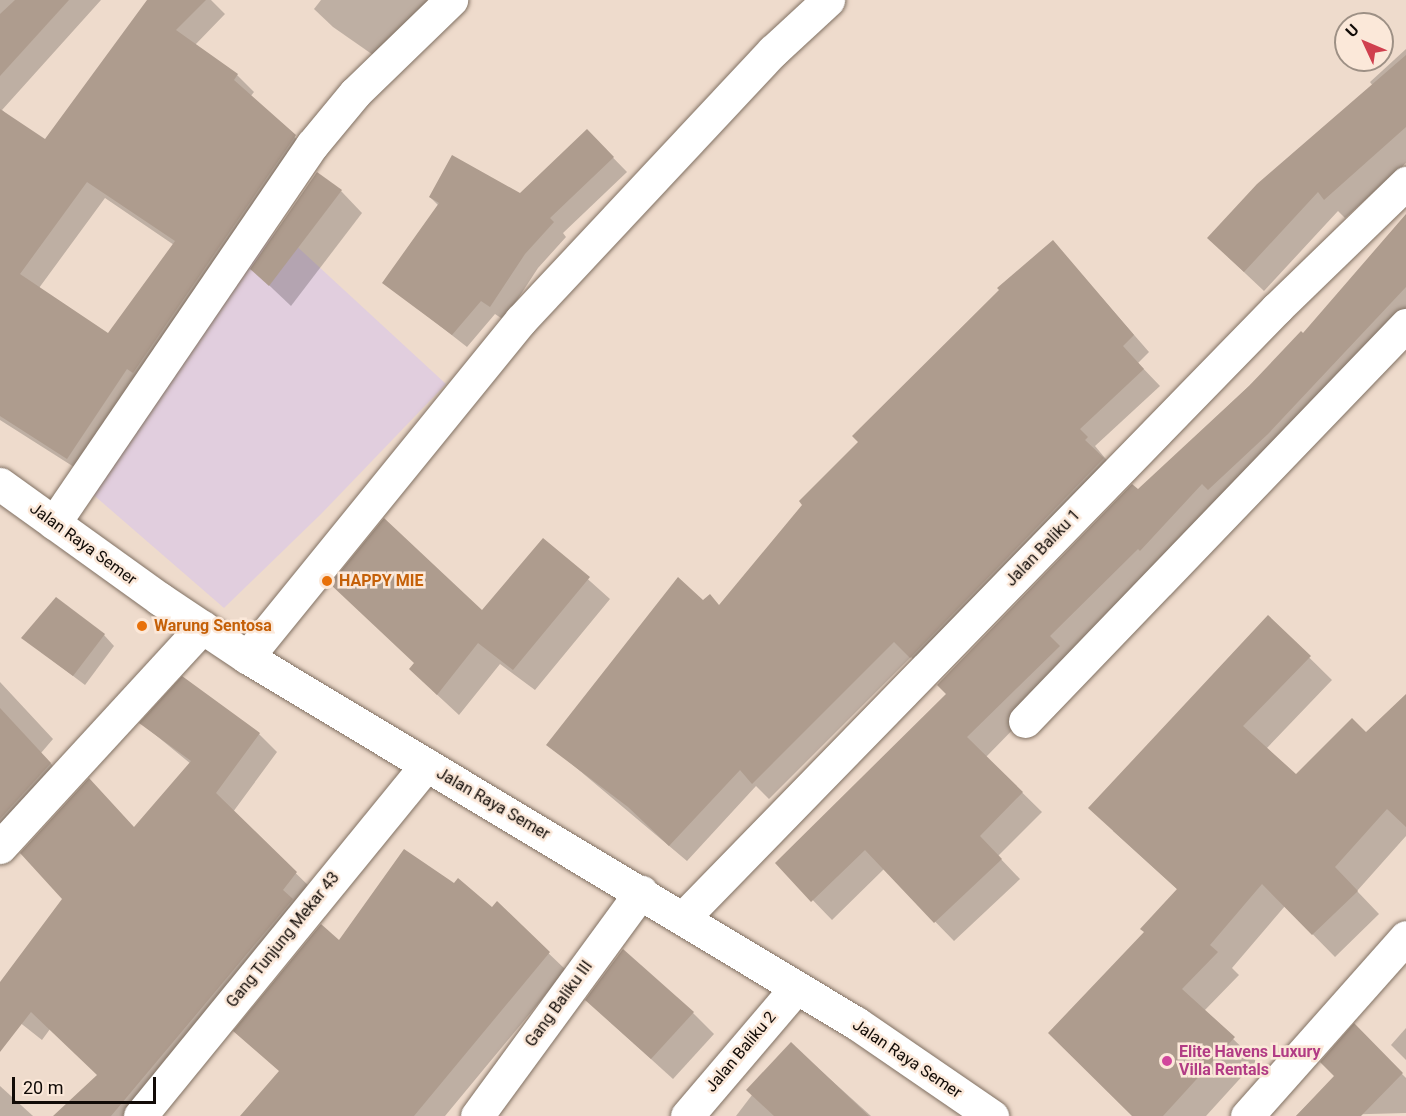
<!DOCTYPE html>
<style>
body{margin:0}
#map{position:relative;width:1406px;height:1116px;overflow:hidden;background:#eedbcc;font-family:Roboto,sans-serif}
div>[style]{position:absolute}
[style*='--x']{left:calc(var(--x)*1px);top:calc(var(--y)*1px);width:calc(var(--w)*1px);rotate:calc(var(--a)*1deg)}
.education>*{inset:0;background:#e1cede}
.shadow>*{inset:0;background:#0003}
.building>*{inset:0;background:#ae9c8e}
.roads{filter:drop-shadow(0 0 2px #807062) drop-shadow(0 0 2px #807062)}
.minor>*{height:33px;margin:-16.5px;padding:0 16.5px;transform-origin:16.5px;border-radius:16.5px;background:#fff}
.dots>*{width:16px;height:16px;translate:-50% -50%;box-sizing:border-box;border:3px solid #fbe8d9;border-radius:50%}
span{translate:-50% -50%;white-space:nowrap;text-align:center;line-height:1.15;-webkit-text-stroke:5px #fbe8d9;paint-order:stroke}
.street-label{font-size:16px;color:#110b07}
.food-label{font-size:16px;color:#c56008;font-weight:700}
.left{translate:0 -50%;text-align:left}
.hotel-label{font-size:16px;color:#b23c85;font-weight:700}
.north{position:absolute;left:1334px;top:12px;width:60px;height:60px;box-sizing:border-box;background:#fbe8d9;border:2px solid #9d9085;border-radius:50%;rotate:314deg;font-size:16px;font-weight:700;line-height:24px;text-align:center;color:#110b07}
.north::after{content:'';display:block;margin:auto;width:21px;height:27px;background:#d0404e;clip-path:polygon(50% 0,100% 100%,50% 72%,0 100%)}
.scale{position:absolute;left:12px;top:1077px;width:144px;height:27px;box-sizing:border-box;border:3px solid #110b07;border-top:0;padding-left:8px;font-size:18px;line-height:21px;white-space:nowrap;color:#110b07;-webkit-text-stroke:4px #fbe8d9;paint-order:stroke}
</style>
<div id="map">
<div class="education">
<i style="clip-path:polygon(278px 229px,446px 384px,322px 513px,224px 608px,74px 478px)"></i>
</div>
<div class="shadow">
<i style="clip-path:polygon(evenodd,0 0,101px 0,2px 110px,42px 145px,149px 0,211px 0,225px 14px,195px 45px,237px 75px,254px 92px,250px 97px,312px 153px,85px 474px,0 420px,0 0,105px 198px,174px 245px,109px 335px,39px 288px,105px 198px)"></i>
<i style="clip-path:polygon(321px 0,445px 0,376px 57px,333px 27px,314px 9px)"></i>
<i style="clip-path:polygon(1406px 49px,1406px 163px,1345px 218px,1338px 211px,1264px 291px,1228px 257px,1373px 86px,1370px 82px)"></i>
<i style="clip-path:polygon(587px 131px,627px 172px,563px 233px,566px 237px,538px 268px,504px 320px,495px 314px,467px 347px,384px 282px,439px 206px,430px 197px,521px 195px)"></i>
<i style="clip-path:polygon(341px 191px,362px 213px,291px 306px,252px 269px)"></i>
<i style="clip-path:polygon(1406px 220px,1406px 326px,986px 757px,1042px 812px,998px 856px,1020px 879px,954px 941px,884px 869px,832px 920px,777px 863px,948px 694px,1138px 491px,1303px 335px)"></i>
<i style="clip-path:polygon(1053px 242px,1149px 352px,1138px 363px,1160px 386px,1095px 446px,1120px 476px,927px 673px,911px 657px,769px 799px,756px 786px,687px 861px,548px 744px,703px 602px,720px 606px)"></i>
<i style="clip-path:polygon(544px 540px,610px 599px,535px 690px,500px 664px,459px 715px,432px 690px,482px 612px)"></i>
<i style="clip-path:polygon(1268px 617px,1332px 680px,1266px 749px,1296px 776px,1366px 734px,1406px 695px,1406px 836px,1357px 891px,1379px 914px,1335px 957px,1285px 906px,1232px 968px,1239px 975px,1204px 1011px,1256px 1061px,1206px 1116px,1133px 1116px,1146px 932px,1178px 890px,1113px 831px)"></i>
<i style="clip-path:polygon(104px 635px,114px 646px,85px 685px,23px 638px)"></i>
<i style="clip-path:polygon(0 682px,53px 739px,41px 753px,70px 784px,0 829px)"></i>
<i style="clip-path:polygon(141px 723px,259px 734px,277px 752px,233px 812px,314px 891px,145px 1116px,75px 1116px,98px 1075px,50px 1029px,42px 1040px,9px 1014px,0 1005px,0 984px,191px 764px)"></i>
<i style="clip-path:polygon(497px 904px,566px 970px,445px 1116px,242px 1116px,280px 1072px,340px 942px,492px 909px)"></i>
<i style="clip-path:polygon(693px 1013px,714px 1034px,673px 1079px,609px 1021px)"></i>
<i style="clip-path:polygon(1354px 1026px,1406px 1078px,1406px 1113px,1296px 1116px,1336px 1076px)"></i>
<i style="clip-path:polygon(1406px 1028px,1406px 1060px,1391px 1045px)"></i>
<i style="clip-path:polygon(791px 1044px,871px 1116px,736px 1116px)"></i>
<i style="clip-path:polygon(0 1086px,33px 1116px,0 1116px)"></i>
</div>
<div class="building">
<i style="clip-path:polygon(15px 0,69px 0,0 76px,0 14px)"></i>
<i style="clip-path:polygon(evenodd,147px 0,206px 0,176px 30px,238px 74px,234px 80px,296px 135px,133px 373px,127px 369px,67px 459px,0 416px,0 109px,45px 139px,147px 0,87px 182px,175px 241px,108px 333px,20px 274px,87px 182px)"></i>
<i style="clip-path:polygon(1406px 55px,1406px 127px,1324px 200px,1318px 192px,1244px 272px,1207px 238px,1257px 184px)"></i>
<i style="clip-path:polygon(587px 129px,614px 157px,550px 218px,554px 222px,525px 254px,490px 307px,481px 301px,452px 335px,382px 283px,439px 203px,429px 197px,452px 155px,520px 193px)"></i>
<i style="clip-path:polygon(317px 172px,342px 190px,269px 286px,250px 269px)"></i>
<i style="clip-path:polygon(1406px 214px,1406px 287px,1268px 434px,1208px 490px,1202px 484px,1140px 551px,1138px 549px,1050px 636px,1060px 646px,967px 737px,1023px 792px,980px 836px,1002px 859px,934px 923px,865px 850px,811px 902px,775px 863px,946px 694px,937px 685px,1132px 484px,1138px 489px,1249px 386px,1301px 331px,1303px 333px)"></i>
<i style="clip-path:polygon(1053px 240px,1134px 335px,1123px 346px,1144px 369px,1080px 429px,1088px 437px,1085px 440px,1104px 458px,910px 658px,894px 642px,752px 784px,740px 770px,669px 846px,628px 807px,546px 745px,678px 577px,703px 600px,710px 594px,719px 605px,802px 505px,799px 501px,858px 442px,852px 436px,999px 290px,997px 288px)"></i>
<i style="clip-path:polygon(384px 518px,482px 610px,543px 538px,590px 577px,513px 670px,478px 643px,437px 695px,409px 669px,414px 663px,330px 584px)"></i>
<i style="clip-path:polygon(56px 597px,105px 634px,73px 676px,21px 638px)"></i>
<i style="clip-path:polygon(1268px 615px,1311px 656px,1243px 726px,1296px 774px,1352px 718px,1366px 732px,1406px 694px,1406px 827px,1387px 809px,1335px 867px,1358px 891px,1312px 935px,1262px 884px,1210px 945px,1218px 952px,1182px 989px,1235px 1037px,1163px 1116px,1132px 1116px,1048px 1033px,1144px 932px,1140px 929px,1177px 889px,1088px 808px)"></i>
<i style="clip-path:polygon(182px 676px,260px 733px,216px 793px,297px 872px,283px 890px,293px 899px,111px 1116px,53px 1116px,97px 1075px,31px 1012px,0 1052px,0 982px,62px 899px,20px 853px,89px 778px,134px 827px,191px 761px,139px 723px)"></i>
<i style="clip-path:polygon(0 708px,51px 763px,0 819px)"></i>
<i style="clip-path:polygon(404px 849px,454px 883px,458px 878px,492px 907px,497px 901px,550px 952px,414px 1116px,240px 1116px,279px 1071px,233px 1031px,321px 924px,339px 940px)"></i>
<i style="clip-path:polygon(623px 949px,694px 1012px,651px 1059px,585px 1000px)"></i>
<i style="clip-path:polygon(1354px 1023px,1403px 1073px,1361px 1116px,1296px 1116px,1334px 1076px,1320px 1062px)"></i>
<i style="clip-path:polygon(791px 1042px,869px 1116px,774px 1116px,746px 1090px)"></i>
</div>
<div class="roads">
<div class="minor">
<i style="--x:0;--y:484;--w:197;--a:35.7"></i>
<i style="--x:160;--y:599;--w:105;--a:33.7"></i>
<i style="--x:247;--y:657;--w:711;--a:31.01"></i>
<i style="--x:856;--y:1023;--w:165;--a:34.4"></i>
<i style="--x:54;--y:523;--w:458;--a:-55.7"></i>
<i style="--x:312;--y:145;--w:67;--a:-50.4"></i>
<i style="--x:355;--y:93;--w:134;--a:-44.1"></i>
<i style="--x:247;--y:657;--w:434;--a:-50.9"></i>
<i style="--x:521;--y:320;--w:369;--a:-46.9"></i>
<i style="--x:773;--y:51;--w:75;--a:-42.8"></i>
<i style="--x:1025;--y:721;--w:550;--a:-46.11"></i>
<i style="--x:0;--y:847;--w:299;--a:-47.4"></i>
<i style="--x:684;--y:917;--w:850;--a:-45.76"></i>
<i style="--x:1277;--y:308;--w:180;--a:-44.1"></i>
<i style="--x:140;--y:1116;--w:453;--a:-50.8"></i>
<i style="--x:477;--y:1116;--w:278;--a:-53.8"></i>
<i style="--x:687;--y:1116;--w:168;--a:-49.6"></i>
<i style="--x:1247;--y:1116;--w:239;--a:-48.4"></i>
</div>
</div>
<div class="dots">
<i style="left:327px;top:581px;background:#e8710a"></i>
<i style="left:142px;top:626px;background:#e8710a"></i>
<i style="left:1167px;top:1061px;background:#d1479c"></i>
</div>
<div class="street-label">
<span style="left:83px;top:544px;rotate:36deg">Jalan Raya Semer</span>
<span style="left:1043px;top:548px;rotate:-46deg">Jalan Baliku 1</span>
<span style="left:493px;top:804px;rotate:30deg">Jalan Raya Semer</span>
<span style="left:283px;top:940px;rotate:-51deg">Gang Tunjung Mekar 43</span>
<span style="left:559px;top:1004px;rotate:-54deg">Gang Baliku III</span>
<span style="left:741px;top:1052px;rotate:-50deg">Jalan Baliku 2</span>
<span style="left:907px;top:1059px;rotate:34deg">Jalan Raya Semer</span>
</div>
<div class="food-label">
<span class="left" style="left:339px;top:581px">HAPPY MIE</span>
<span class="left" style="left:154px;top:626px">Warung Sentosa</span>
</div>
<div class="hotel-label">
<span class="left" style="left:1179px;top:1061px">Elite Havens Luxury<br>Villa Rentals</span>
</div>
<div class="north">U</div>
<div class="scale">20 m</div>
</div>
